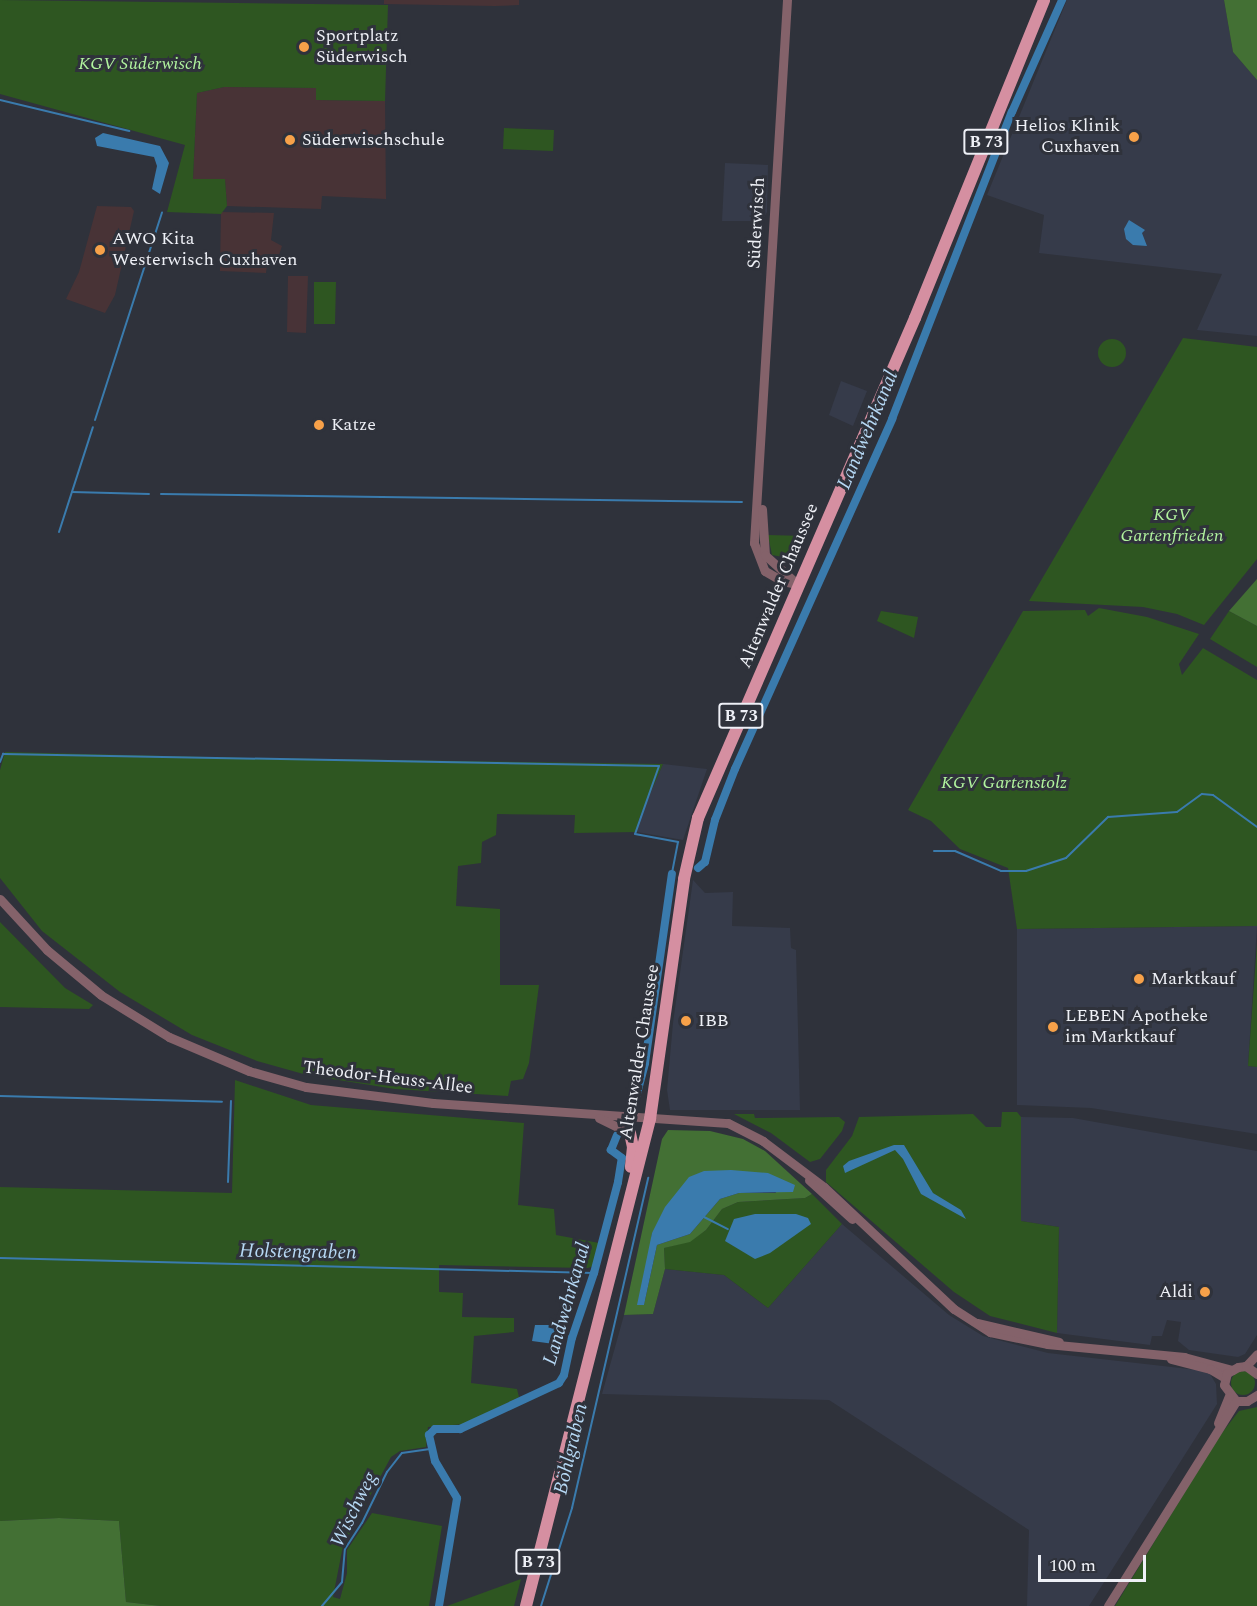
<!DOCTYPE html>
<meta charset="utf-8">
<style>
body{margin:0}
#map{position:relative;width:1257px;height:1606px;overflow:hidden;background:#2f323b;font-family:Spectral,serif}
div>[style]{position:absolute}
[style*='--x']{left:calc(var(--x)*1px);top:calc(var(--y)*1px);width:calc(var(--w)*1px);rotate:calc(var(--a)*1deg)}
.built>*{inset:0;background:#363b4a}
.industrial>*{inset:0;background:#483337}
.education>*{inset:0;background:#483336}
.green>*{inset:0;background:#2e5621}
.round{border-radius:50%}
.forest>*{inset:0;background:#437034}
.water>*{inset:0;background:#3a7bad}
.stream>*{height:2px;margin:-1px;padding:0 1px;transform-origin:1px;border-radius:1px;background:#3a7bad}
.canal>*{height:8px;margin:-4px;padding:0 4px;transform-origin:4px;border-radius:4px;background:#3a7bad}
.minor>*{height:9px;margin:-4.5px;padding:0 4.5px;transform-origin:4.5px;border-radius:4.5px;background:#84626a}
.major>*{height:12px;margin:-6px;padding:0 6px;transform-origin:6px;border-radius:6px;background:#d58fa1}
.dots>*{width:16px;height:16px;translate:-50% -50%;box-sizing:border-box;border:3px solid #2f323b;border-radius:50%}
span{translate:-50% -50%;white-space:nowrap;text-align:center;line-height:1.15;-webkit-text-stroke:6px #2f323b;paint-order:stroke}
.shield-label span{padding:2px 4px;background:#2f323b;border:2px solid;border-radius:4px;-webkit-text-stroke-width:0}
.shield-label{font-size:16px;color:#eef0f6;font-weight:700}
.poi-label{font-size:18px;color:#eef0f6}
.left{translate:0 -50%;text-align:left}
.right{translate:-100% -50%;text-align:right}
.park-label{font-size:18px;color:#b1f49e;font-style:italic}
.street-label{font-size:18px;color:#eef0f6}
.water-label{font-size:20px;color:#b6d8f4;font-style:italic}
.scale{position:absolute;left:1038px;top:1555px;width:108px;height:27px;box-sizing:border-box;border:3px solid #eef0f6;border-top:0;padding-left:8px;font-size:18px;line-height:21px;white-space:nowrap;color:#eef0f6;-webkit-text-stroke:4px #2f323b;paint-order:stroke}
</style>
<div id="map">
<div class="built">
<i style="clip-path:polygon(1067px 0,1224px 0,1233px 52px,1257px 80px,1257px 336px,1197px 330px,1222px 274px,1039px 253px,1044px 215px,987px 195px)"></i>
<i style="clip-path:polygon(725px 163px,768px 165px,767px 212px,762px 221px,722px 221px)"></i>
<i style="clip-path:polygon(841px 381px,867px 391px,853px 426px,829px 415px)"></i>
<i style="clip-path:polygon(663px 764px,707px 769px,683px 840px,637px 832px,639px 819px)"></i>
<i style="clip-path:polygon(693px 880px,705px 893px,733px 892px,732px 926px,790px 928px,791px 948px,796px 950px,800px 1110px,670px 1110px,667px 1090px,673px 1023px)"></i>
<i style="clip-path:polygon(1257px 926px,1248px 1066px,1257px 1067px,1257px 1134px,1091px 1108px,1017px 1105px,1017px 929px)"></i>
<i style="clip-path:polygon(1021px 1117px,1073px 1118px,1257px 1151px,1257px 1335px,1245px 1354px,1238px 1357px,1189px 1350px,1178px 1341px,1181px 1322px,1167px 1320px,1162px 1336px,1152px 1336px,1150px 1345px,1057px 1333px,1059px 1227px,1021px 1221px)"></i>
<i style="clip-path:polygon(842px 1224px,949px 1315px,983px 1336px,1048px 1353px,1198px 1370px,1210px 1374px,1216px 1384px,1217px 1404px,1089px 1606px,1027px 1606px,1029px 1530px,829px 1400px,602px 1394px,624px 1315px,653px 1314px,665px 1269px,724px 1275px,768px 1308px)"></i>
</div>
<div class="industrial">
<i style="clip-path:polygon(288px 276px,308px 276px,306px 333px,287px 332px)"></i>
</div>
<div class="education">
<i style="clip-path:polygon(384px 0,519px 0,519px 5px,495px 6px,384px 4px)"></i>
<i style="clip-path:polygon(224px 87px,317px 88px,317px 100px,385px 101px,386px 199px,322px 196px,321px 209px,227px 206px,225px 180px,193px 179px,197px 93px)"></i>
<i style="clip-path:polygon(97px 206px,131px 207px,134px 211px,115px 295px,105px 313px,66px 299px,79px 272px)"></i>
<i style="clip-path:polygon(221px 212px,274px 213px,271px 240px,282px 246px,276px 264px,267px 264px,266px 273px,220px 271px)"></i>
</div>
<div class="green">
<i style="clip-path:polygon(0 0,388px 5px,385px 101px,316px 100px,316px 88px,224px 87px,197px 93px,193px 179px,225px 179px,227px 206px,221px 214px,167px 212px,185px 145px,0 94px)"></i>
<i style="clip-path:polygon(504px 128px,554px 130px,553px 151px,503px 149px)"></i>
<i style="clip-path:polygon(314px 282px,336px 282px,335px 324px,314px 324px)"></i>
<i style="clip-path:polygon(1183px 338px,1257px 347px,1257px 559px,1204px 625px,1177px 614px,1143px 607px,1029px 601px)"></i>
<i class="round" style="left:1098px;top:339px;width:28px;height:28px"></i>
<i style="clip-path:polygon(768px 535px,806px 536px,793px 559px,772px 555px)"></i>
<i style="clip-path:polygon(1099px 608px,1147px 617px,1199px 634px,1179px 664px,1182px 675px,1203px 648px,1257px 680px,1257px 926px,1017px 929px,1008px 868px,960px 849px,931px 821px,908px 810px,1023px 611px,1085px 610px,1088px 616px)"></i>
<i style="clip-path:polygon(881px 611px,918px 617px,914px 638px,877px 621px)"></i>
<i style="clip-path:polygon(1229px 611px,1257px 626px,1257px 667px,1210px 639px)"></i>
<i style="clip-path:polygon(5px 752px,247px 758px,663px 764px,639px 819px,637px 832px,574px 833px,575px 815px,497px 814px,496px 835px,482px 842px,481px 863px,458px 866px,456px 906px,500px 909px,500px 985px,539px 985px,529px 1063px,523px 1079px,511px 1081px,508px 1096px,395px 1089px,307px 1075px,257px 1061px,192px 1035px,120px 992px,42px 931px,0 878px,0 770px)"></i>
<i style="clip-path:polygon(0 922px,65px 988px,93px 1005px,89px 1009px,0 1007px)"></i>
<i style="clip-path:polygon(1257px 943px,1257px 1067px,1248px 1066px)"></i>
<i style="clip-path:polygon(235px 1080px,311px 1105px,524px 1123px,518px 1205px,554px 1209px,556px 1235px,599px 1243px,593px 1266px,588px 1268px,439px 1265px,439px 1292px,463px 1293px,462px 1317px,514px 1318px,514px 1332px,474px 1336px,471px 1383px,517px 1389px,519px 1397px,465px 1424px,428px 1427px,426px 1447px,400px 1451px,391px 1457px,343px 1546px,333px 1597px,340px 1599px,347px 1573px,347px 1550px,372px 1513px,442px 1526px,429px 1606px,161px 1606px,126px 1602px,119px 1521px,59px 1518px,0 1521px,0 1187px,232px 1193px)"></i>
<i style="clip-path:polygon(1002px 1112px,1017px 1112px,1021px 1117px,1021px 1221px,1059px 1227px,1057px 1333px,990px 1316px,954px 1292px,826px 1182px,826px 1170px,852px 1136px,859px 1117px,973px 1114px,986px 1127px,1001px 1127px)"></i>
<i style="clip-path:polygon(734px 1114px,754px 1114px,755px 1118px,839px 1117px,845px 1122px,842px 1131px,820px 1159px,810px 1162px,771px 1133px)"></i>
<i style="clip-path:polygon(812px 1194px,842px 1224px,768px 1308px,724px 1275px,665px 1269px,664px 1248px,690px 1241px,706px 1230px,722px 1209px,738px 1202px,805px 1198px)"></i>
<i class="round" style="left:1231px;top:1371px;width:24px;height:24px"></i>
<i style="clip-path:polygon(1257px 1407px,1257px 1606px,1115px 1606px,1218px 1438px,1239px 1411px)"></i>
<i style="clip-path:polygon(521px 1579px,514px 1606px,447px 1606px)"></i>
</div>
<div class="forest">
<i style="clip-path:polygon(1224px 0,1257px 0,1257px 80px,1233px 52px)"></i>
<i style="clip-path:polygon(1257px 579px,1257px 626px,1229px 611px)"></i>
<i style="clip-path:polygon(evenodd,668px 1130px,710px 1131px,743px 1139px,765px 1151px,812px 1194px,805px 1198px,738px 1202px,722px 1209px,706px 1230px,690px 1242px,664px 1248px,665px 1269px,653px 1314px,624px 1315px,662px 1139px,668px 1130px,768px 1173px,776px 1193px,739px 1193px,720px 1199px,690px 1234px,657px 1245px,644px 1305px,652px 1233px,768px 1173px)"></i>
<i style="clip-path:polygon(59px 1518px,119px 1521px,126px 1602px,161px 1606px,0 1606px,0 1521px)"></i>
</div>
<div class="water">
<i style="clip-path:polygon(103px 133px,160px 146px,169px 163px,160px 194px,152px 189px,157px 166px,154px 157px,97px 146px,95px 138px)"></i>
<i style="clip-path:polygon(1129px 220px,1145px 230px,1142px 233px,1147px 246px,1133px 245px,1126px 239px,1124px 229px)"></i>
<i style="clip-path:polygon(894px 1145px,904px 1145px,933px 1193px,961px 1210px,966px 1219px,921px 1194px,903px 1159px,895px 1150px,845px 1173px,843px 1166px,849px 1161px)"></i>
<i style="clip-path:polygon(731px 1170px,768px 1173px,795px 1185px,793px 1192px,739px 1193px,720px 1199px,690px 1234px,657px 1245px,644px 1305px,637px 1305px,652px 1233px,665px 1207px,689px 1177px,704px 1171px)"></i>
<i style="clip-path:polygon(755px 1214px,796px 1214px,808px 1218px,811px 1224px,770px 1253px,755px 1259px,725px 1241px,734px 1219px)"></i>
<i style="clip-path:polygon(535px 1325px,557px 1325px,554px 1344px,532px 1341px)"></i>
</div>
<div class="stream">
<i style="--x:0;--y:100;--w:133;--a:13.5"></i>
<i style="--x:95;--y:420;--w:218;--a:-72.1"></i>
<i style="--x:72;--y:492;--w:77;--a:1.5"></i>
<i style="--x:161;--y:494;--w:581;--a:0.79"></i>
<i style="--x:59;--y:532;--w:110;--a:-72.1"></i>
<i style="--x:0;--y:762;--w:9;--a:-69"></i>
<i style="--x:3;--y:754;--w:656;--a:1.05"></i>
<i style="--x:659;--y:766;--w:72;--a:109.4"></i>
<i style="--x:635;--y:834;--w:44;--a:10.5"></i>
<i style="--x:678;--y:842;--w:33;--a:101"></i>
<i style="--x:934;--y:851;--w:21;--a:0"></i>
<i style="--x:955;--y:851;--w:50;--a:23.5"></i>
<i style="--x:1001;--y:871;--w:25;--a:0"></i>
<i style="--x:1026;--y:871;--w:42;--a:-18"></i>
<i style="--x:1066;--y:858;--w:59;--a:-44.3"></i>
<i style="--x:1108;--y:817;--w:69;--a:-4.1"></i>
<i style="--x:1177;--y:812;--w:31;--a:-36"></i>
<i style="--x:1202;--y:794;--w:11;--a:5"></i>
<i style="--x:1213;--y:795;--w:54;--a:36"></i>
<i style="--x:0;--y:1096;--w:222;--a:1.5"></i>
<i style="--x:228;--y:1182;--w:81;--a:-87.9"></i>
<i style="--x:702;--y:1216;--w:29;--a:27"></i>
<i style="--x:0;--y:1258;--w:594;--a:1.45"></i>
<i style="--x:322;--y:1606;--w:31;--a:-50"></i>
<i style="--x:342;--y:1582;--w:33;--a:-85"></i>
<i style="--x:345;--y:1549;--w:31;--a:-57"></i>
<i style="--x:362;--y:1523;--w:57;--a:-63.9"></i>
<i style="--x:387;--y:1472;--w:24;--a:-52"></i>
<i style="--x:402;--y:1453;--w:30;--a:-8"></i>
<i style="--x:541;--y:1606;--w:103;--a:-72.4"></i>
<i style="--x:572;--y:1508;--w:339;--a:-77"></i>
</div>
<div class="canal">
<i style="--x:698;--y:868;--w:9;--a:-41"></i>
<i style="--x:705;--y:862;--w:43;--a:-76.6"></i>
<i style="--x:715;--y:820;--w:55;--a:-68.6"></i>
<i style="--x:735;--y:769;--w:384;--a:-65.8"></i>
<i style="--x:892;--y:419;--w:330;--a:-68.7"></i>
<i style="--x:1012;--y:112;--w:123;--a:-65.9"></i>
<i style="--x:635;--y:1101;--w:39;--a:-75"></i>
<i style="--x:645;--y:1063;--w:191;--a:-81.9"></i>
<i style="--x:439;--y:1606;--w:109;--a:-80.5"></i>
<i style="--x:457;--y:1498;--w:43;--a:-120.7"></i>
<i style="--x:435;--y:1461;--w:27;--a:-103"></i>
<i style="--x:429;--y:1435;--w:8;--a:-45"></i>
<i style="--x:435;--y:1429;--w:25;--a:0"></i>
<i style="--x:460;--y:1429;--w:109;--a:-24.9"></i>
<i style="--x:559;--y:1383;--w:9;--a:-58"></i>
<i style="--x:564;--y:1375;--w:38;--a:-78"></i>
<i style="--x:572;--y:1338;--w:69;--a:-71.3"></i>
<i style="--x:594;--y:1273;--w:94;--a:-75.2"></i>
<i style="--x:618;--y:1182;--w:24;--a:-81"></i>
<i style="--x:622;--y:1158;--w:14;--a:-144"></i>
<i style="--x:611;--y:1150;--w:16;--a:-68"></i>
</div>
<div class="minor">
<i style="--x:787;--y:0;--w:544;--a:93.48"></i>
<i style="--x:754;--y:543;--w:30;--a:69"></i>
<i style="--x:765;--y:571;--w:20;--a:30"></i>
<i style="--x:782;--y:581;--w:16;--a:11"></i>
<i style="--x:762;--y:509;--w:46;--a:86.3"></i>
<i style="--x:765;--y:555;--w:42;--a:42.1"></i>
<i style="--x:0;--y:899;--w:69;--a:47.3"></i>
<i style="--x:47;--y:950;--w:70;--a:39.8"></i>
<i style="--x:101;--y:995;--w:80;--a:31.7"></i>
<i style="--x:169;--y:1037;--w:87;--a:23"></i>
<i style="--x:249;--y:1071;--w:59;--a:15.7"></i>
<i style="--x:306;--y:1087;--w:128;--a:7.2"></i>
<i style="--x:433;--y:1103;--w:296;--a:3.9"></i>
<i style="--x:728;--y:1123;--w:39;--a:27"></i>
<i style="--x:763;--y:1141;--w:76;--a:37"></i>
<i style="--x:824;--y:1187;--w:178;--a:43.2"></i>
<i style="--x:954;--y:1309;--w:43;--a:32.6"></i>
<i style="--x:990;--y:1332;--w:58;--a:11.9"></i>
<i style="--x:1047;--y:1344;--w:138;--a:5.4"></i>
<i style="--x:1184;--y:1357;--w:50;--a:15.2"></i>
<i style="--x:599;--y:1118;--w:34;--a:26"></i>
<i style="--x:809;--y:1180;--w:58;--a:42.2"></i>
<i style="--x:977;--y:1323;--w:84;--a:13"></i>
<i style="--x:1171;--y:1359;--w:40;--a:14.4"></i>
<i style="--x:1210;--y:1369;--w:17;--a:31"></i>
<i style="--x:1246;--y:1366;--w:16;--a:-47"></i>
<i style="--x:1257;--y:1374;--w:14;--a:-144"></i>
<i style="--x:1246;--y:1366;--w:8;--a:173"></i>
<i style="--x:1238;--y:1367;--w:13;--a:151"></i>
<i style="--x:1227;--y:1373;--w:12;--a:104"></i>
<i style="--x:1224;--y:1385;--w:20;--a:53"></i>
<i style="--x:1236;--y:1401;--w:11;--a:0"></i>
<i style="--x:1247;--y:1401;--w:12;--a:-31"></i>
<i style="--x:1218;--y:1423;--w:29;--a:-68"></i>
<i style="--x:1108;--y:1606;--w:242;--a:-58"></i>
</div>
<div class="major">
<i style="--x:630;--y:1133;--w:14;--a:78"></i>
<i style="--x:633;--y:1147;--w:20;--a:96"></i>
<i style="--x:526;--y:1606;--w:503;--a:-75.71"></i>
<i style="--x:650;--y:1119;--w:242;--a:-81.9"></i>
<i style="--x:684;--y:879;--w:63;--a:-77.1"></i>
<i style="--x:698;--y:818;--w:545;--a:-66.54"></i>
<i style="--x:915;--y:318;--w:343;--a:-67.9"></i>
</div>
<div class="dots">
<i style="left:304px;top:47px;background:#f7a149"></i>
<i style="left:1134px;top:137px;background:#f7a149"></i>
<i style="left:290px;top:140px;background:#f7a149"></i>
<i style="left:100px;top:250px;background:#f7a149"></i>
<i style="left:319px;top:425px;background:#f7a149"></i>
<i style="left:1139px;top:979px;background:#f7a149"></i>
<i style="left:686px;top:1021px;background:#f7a149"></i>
<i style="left:1053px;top:1027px;background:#f7a149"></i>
<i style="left:1205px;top:1292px;background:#f7a149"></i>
</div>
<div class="shield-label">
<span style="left:986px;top:142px">B 73</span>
<span style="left:741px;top:716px">B 73</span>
<span style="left:538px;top:1562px">B 73</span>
</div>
<div class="poi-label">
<span class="left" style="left:316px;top:47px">Sportplatz<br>Süderwisch</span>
<span class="right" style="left:1120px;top:137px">Helios Klinik<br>Cuxhaven</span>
<span class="left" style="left:302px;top:140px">Süderwischschule</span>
<span class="left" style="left:112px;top:250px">AWO Kita<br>Westerwisch Cuxhaven</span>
<span class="left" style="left:331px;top:425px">Katze</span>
<span class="left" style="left:1151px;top:979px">Marktkauf</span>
<span class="left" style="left:1065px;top:1027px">LEBEN Apotheke<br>im Marktkauf</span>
<span class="left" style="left:698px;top:1021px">IBB</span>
<span class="right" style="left:1193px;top:1292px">Aldi</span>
</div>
<div class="park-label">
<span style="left:140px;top:64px">KGV Süderwisch</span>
<span style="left:1172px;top:526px">KGV<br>Gartenfrieden</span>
<span style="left:1004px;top:783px">KGV Gartenstolz</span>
</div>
<div class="street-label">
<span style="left:757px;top:223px;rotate:-87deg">Süderwisch</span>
<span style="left:779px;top:586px;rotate:-67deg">Altenwalder Chaussee</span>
<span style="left:640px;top:1052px;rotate:-81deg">Altenwalder Chaussee</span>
<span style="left:388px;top:1078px;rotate:7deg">Theodor-Heuss-Allee</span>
</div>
<div class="water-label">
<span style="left:868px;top:430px;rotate:-67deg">Landwehrkanal</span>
<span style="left:298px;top:1252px;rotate:1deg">Holstengraben</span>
<span style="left:567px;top:1304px;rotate:-74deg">Landwehrkanal</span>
<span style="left:571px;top:1449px;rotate:-77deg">Böhlgraben</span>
<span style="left:354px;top:1510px;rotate:-64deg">Wischweg</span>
</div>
<div class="scale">100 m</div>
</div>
